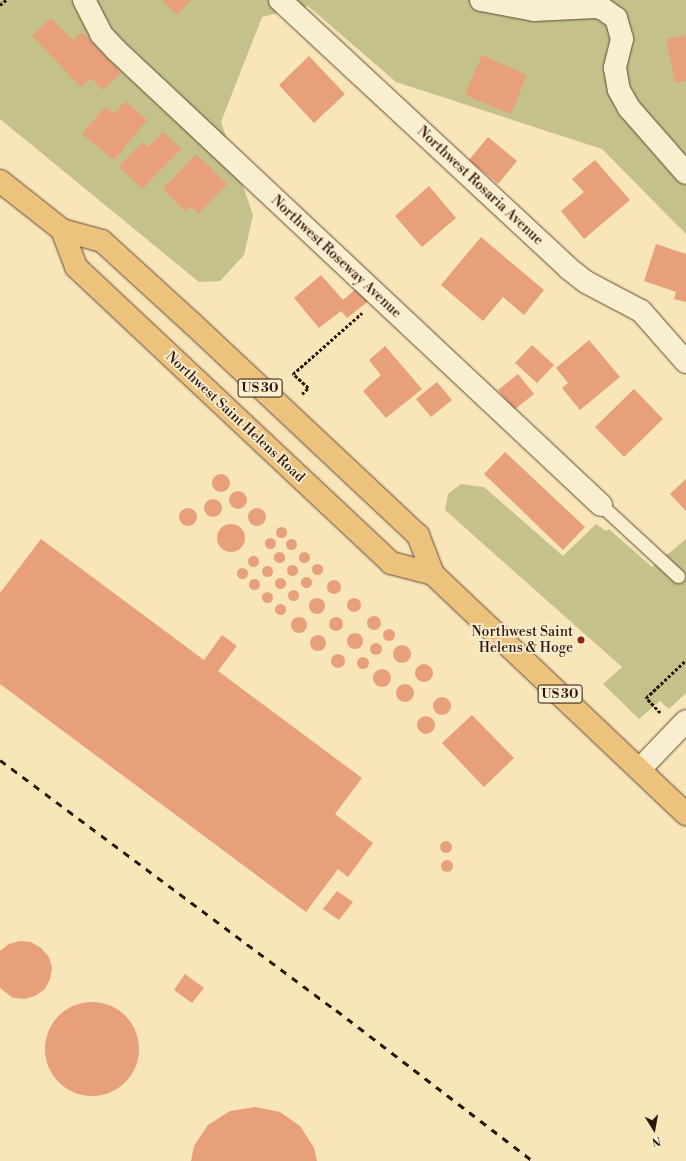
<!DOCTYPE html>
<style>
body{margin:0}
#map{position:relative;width:686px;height:1161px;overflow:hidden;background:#f8e5b8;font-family:"Libre Bodoni",serif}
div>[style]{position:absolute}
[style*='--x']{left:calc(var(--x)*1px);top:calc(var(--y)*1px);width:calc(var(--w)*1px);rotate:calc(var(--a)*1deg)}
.green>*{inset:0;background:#c4c28a}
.building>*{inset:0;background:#e7a079}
.round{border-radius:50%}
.path>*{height:2.5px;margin-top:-1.25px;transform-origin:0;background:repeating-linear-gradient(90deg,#2f1509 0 3px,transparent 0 5px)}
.roads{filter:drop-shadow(0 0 1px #614935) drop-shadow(0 0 1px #614935)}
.lane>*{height:13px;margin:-6.5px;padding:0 6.5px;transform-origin:6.5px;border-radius:6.5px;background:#faeed1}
.street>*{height:22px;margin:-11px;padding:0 11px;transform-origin:11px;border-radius:11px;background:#faeed1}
.highway>*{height:22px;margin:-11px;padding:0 11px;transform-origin:11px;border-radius:11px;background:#ecc27c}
.rail>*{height:3px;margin-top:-1.5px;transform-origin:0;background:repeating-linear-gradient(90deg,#2f1509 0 7px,transparent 0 14px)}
.dots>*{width:11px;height:11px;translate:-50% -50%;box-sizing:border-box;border:2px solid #faeed1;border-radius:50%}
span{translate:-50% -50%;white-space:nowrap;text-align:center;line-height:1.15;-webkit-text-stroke:3.5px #faeed1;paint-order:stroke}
.shield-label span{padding:1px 3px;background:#faeed1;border:1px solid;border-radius:3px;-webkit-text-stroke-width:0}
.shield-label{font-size:13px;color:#2f1509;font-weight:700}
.street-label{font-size:14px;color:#2f1509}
.poi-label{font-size:14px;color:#2f1509}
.right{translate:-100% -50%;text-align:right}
.north{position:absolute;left:634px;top:1109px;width:40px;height:40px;-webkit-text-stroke:3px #faeed1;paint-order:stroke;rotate:169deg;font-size:11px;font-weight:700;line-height:16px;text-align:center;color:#2f1509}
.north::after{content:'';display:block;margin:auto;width:14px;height:18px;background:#2f1509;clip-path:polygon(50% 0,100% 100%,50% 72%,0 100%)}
</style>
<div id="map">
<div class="green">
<i style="clip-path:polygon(0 0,686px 0,686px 234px,602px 149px,396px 82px,308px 6px,262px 17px,221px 122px,253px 215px,244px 255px,220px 281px,199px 282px,0 119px)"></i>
<i style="clip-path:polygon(461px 484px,484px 487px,563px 556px,596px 524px,606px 531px,609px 529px,652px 567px,686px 539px,686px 693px,669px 709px,660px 701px,639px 719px,603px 684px,622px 667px,445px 510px,448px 494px)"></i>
</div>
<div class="building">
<i style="clip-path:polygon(162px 0,191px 0,177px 15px)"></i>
<i style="clip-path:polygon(51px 18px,73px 40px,82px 32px,121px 73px,103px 90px,91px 78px,81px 87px,32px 36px)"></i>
<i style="clip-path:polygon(686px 35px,686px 81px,675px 83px,666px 39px)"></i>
<i style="clip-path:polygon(482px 55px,527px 75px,511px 114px,465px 95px)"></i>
<i style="clip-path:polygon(309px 56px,345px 94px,314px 123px,279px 85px)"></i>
<i style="clip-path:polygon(125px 101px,147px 120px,114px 160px,82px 134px,105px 107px,114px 114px)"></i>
<i style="clip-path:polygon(163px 132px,181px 149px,142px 189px,119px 166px,143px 142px,148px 147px)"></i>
<i style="clip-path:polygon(488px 137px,517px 161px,498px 184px,469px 160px)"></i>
<i style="clip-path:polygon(196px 154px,227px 184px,198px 214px,191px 206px,186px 212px,163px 189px)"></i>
<i style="clip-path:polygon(595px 160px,630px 200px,584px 239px,561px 211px,584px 192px,572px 179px)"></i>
<i style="clip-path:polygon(429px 186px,456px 218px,422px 247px,395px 216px)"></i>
<i style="clip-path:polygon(481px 237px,544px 290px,524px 315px,503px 297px,483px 321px,441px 285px)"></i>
<i style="clip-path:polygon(656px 244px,686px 254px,686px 302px,674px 299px,676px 292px,644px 281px)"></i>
<i style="clip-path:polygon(321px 275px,343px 300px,360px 285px,371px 299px,347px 318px,341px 311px,319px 328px,294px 298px)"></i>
<i style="clip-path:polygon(589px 340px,620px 377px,580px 410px,562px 388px,568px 383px,556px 368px)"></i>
<i style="clip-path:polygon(532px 345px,554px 365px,537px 383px,515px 363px)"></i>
<i style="clip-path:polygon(385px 346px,422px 389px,386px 418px,363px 391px,381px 375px,369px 360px)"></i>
<i style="clip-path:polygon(518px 374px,534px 394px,514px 410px,498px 390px)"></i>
<i style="clip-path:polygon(437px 382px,452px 400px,431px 417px,416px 399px)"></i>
<i style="clip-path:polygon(634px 389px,663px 419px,624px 457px,595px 427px)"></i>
<i style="clip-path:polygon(505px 452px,585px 527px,563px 550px,484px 474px)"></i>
<i class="round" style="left:212px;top:474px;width:18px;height:18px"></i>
<i style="clip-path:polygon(686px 479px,686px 511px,670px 494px)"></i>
<i class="round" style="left:229px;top:491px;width:18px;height:18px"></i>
<i class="round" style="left:204px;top:499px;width:18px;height:18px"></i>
<i class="round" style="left:179px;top:508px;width:18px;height:18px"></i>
<i class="round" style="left:248px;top:508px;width:18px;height:18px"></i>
<i class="round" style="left:217px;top:524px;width:28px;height:28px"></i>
<i class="round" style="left:275.5px;top:526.5px;width:11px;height:11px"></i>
<i class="round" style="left:264.5px;top:537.5px;width:11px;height:11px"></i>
<i class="round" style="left:285.5px;top:538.5px;width:11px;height:11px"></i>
<i style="clip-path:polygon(41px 539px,204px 660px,222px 635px,237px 646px,218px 671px,362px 778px,335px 814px,373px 843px,348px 877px,338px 869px,306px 912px,0 684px,0 593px)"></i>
<i class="round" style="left:273.5px;top:551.5px;width:11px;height:11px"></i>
<i class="round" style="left:298.5px;top:551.5px;width:11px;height:11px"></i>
<i class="round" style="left:247.5px;top:555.5px;width:11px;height:11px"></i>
<i class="round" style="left:311.5px;top:563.5px;width:11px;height:11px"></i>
<i class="round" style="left:286.5px;top:564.5px;width:11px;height:11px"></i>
<i class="round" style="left:261.5px;top:565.5px;width:11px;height:11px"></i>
<i class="round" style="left:236.5px;top:567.5px;width:11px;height:11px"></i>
<i class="round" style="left:300.5px;top:576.5px;width:11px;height:11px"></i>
<i class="round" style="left:274.5px;top:577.5px;width:11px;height:11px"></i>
<i class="round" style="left:248.5px;top:578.5px;width:11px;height:11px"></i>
<i class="round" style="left:327px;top:580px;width:14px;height:14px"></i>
<i class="round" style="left:287.5px;top:589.5px;width:11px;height:11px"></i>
<i class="round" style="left:261.5px;top:591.5px;width:11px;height:11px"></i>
<i class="round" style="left:347px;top:598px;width:14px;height:14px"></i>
<i class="round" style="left:309px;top:598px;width:16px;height:16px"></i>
<i class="round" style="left:274.5px;top:603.5px;width:11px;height:11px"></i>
<i class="round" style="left:367px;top:616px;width:14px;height:14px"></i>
<i class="round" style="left:329px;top:617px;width:14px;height:14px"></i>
<i class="round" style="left:291px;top:617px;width:16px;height:16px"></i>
<i class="round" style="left:383px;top:629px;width:12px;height:12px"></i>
<i class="round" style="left:347px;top:633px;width:16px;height:16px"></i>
<i class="round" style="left:310px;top:635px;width:16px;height:16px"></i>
<i class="round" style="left:370px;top:643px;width:12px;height:12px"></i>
<i class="round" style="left:393px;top:645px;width:18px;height:18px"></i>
<i class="round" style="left:331px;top:654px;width:14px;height:14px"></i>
<i class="round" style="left:357px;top:657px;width:12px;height:12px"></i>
<i class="round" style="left:415px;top:664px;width:18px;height:18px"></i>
<i class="round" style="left:373px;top:669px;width:18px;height:18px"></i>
<i class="round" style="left:396px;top:684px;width:18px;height:18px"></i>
<i class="round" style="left:433px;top:697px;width:18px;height:18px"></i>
<i style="clip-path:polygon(472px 715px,514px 758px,484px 787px,442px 743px)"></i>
<i class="round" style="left:417px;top:716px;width:18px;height:18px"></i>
<i class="round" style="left:440px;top:841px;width:12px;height:12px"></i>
<i class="round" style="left:441px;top:860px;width:12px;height:12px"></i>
<i style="clip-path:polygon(337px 891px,353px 902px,339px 920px,323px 909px)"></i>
<i style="clip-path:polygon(20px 941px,31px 942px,41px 948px,49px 957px,52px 968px,50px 979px,45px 989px,35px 996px,25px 999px,13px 998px,0 988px,0 951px,9px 944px)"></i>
<i style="clip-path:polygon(185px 974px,204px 988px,192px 1003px,174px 990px)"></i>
<i class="round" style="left:45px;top:1002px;width:94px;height:94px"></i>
<i style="clip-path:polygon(255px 1107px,280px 1112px,300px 1126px,314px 1148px,317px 1161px,191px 1161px,194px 1146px,208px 1125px,230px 1111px)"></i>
</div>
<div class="path">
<i style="--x:0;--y:5;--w:8;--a:-40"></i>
<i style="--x:302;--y:394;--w:8;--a:-45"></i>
<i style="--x:308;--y:388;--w:21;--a:-137"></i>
<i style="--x:293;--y:374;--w:92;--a:-41.5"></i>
<i style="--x:660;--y:713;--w:21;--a:-133"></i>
<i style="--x:646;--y:698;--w:55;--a:-43.5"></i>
</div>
<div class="roads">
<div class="lane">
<i style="--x:601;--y:505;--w:105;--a:42.7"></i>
</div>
<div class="street">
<i style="--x:84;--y:0;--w:38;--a:63"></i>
<i style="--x:101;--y:34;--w:22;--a:47"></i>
<i style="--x:116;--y:50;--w:665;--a:43.17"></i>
<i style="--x:280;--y:0;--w:393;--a:42.9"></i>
<i style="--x:568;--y:268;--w:23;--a:38"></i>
<i style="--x:586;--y:282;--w:62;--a:27.8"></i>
<i style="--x:641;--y:311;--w:68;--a:48.6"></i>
<i style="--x:481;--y:0;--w:54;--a:10.7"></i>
<i style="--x:534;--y:10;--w:62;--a:-2.8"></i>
<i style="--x:596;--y:7;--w:7;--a:16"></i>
<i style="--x:603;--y:9;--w:16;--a:35"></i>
<i style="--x:616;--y:18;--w:22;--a:74"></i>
<i style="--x:622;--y:39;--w:30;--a:104"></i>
<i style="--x:615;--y:68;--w:22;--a:80"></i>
<i style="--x:619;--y:90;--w:21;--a:61"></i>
<i style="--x:629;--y:108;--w:86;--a:48.8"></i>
<i style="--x:640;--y:769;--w:66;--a:-46.2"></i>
</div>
<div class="highway">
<i style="--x:0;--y:181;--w:79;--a:38.3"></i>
<i style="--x:62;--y:230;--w:41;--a:15.4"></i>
<i style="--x:102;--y:241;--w:125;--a:42.4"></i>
<i style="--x:194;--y:325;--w:307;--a:43.2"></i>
<i style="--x:418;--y:535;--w:42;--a:69"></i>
<i style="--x:433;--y:574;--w:349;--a:43.5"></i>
<i style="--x:62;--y:230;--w:40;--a:69"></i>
<i style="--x:76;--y:267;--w:432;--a:43.2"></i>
<i style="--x:391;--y:563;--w:43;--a:14.7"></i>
</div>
</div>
<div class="rail">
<i style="--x:0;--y:760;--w:419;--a:36.7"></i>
<i style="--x:336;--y:1010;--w:248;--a:37.5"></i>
</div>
<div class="dots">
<i style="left:581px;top:640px;background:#8f2418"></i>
</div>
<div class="shield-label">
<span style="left:260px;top:388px">US 30</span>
<span style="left:560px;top:694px">US 30</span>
</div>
<div class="street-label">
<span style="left:480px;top:186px;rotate:43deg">Northwest Rosaria Avenue</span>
<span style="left:336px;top:257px;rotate:43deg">Northwest Roseway Avenue</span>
<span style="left:235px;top:417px;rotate:43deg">Northwest Saint Helens Road</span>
</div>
<div class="poi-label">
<span class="right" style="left:573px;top:640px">Northwest Saint<br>Helens &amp; Hoge</span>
</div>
<div class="north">N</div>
</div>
